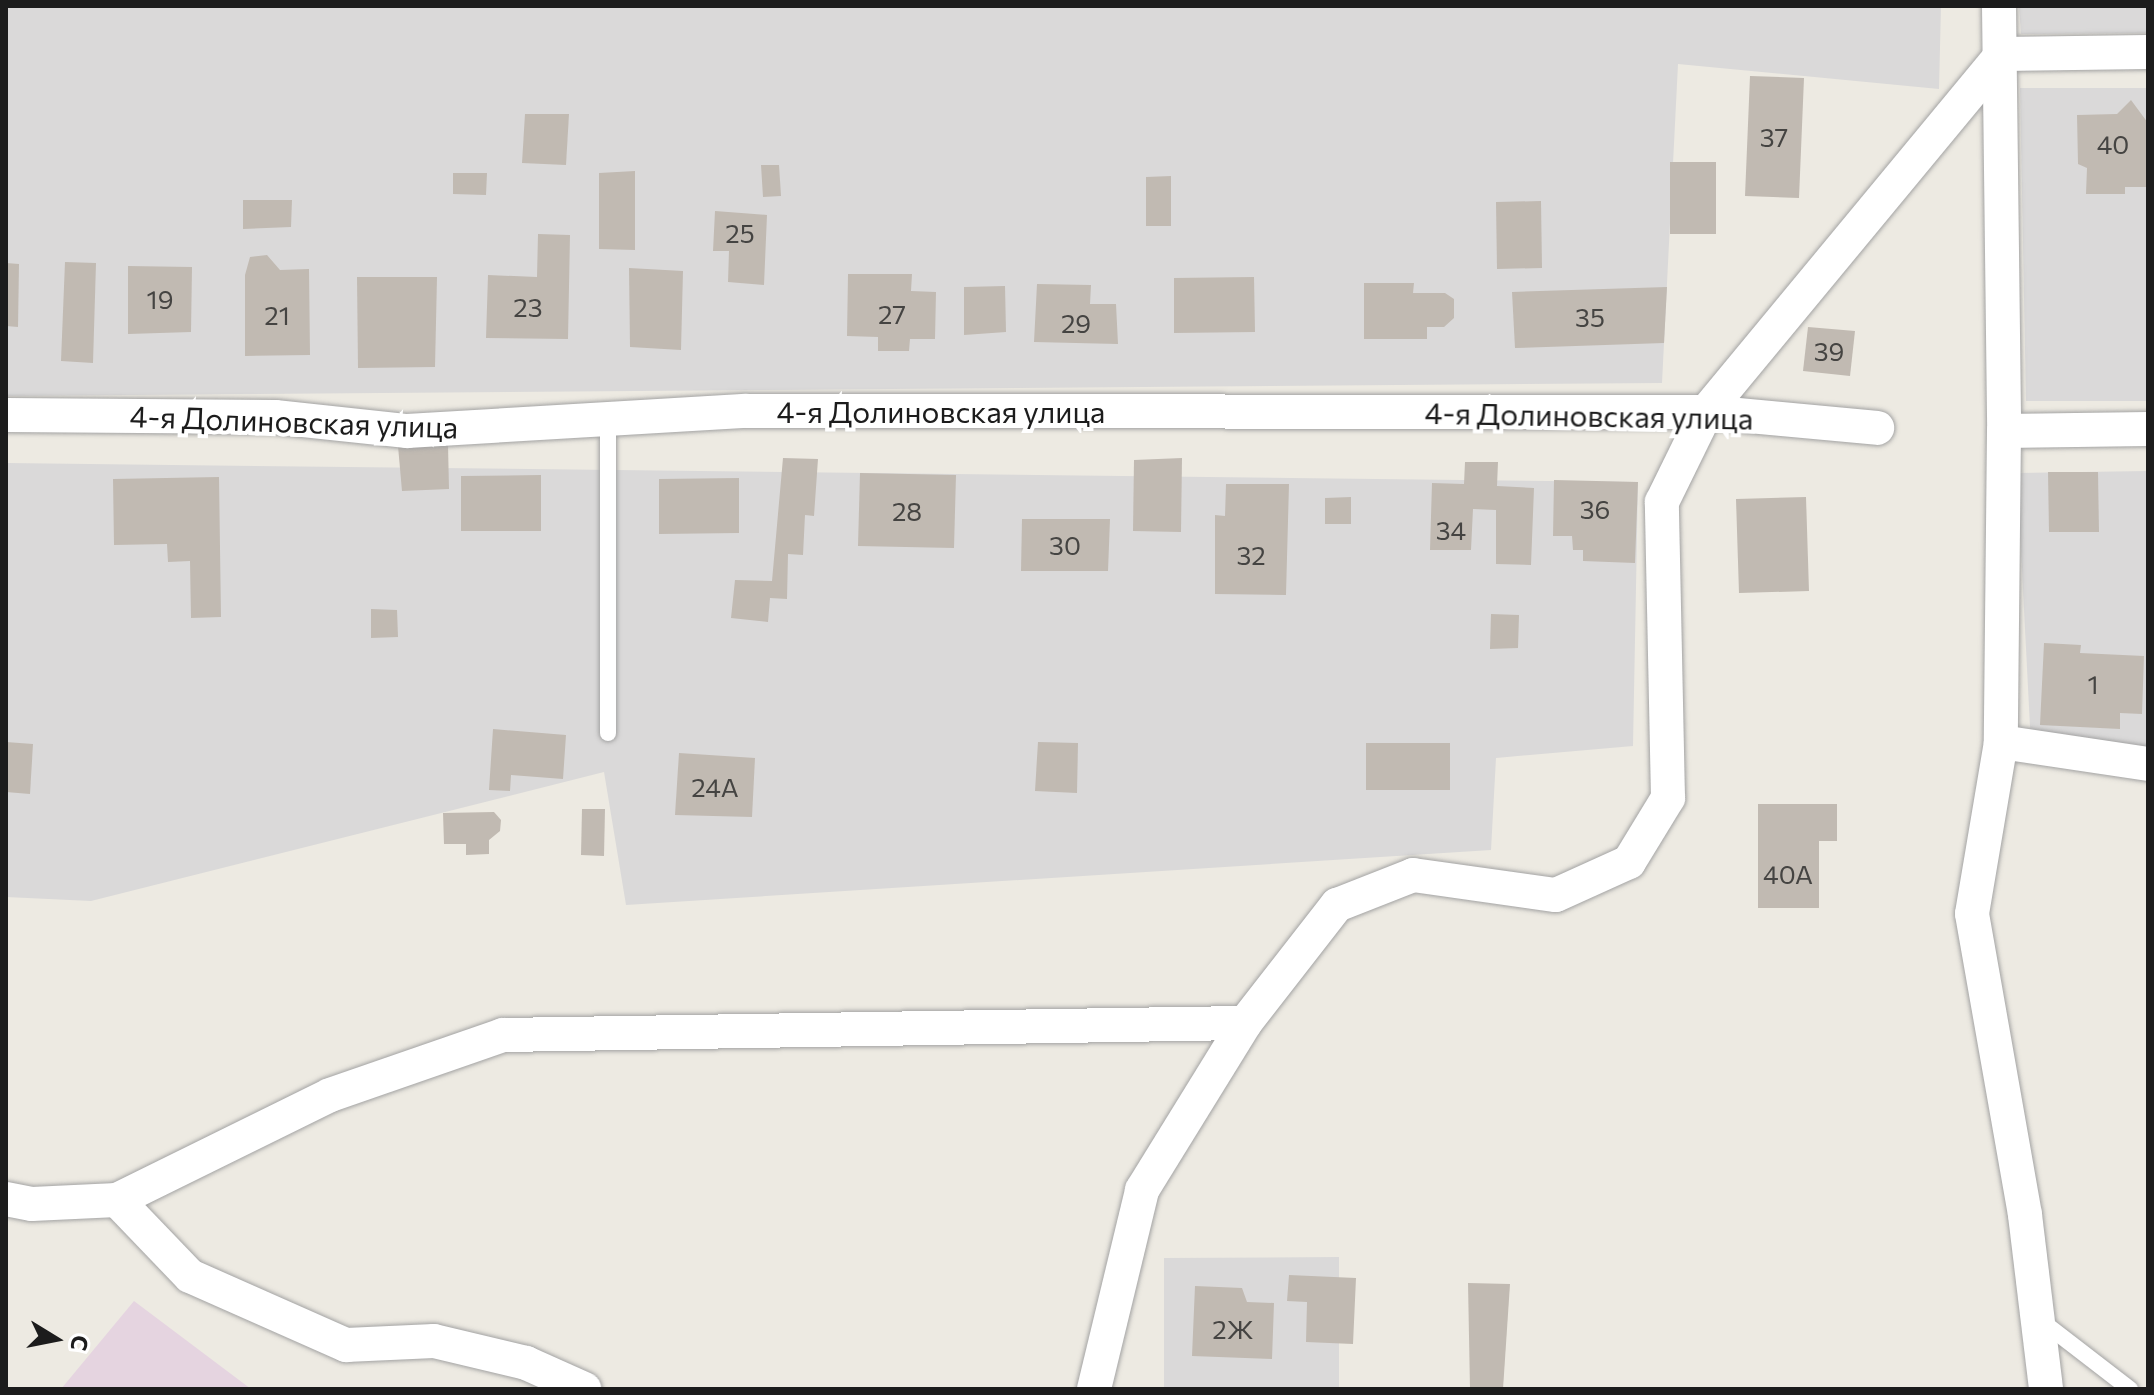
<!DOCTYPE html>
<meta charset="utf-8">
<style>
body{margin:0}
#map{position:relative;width:2154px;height:1395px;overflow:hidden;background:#edeae2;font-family:Commissioner,sans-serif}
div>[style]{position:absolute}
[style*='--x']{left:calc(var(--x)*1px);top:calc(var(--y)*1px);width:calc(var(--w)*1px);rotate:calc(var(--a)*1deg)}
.residential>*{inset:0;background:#dad9d9}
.industrial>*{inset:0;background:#e5d4e0}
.building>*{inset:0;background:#c1bab2}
.roads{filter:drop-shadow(0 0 2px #a3a3a3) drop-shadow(0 0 2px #a3a3a3)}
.service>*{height:16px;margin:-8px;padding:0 8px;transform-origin:8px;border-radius:8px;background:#fff}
.minor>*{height:34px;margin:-17px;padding:0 17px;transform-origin:17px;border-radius:17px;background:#fff}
span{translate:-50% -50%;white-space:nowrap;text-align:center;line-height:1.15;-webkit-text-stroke:8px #fff;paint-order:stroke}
.number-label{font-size:26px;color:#454442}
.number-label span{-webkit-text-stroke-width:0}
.street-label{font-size:30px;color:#1c1c1c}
.frame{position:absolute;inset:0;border:8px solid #1c1c1c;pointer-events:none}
.north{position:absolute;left:16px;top:1299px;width:80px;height:80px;-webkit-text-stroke:6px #fff;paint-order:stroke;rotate:100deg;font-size:22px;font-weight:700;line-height:32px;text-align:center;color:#1c1c1c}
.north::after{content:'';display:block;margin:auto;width:28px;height:36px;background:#1c1c1c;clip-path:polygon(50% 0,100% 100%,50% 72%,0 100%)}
</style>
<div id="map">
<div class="residential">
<i style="clip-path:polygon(6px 6px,1941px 6px,1939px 89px,1678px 64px,1662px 383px,6px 396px)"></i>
<i style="clip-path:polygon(2019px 6px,2148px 6px,2148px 33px,2021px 34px)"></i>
<i style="clip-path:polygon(2020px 88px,2148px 88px,2148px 401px,2026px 401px)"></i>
<i style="clip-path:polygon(6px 463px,1638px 482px,1633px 746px,1496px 758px,1491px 850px,626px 905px,604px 772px,91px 901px,6px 897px)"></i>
<i style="clip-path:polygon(2148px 471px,2148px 749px,2031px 746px,2017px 473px)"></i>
<i style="clip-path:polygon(1339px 1257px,1339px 1389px,1164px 1389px,1164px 1258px)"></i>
</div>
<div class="industrial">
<i style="clip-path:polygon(134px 1301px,251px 1389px,61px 1389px)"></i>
</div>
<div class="building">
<i style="clip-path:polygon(1750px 76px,1804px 78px,1799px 198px,1745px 196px)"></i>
<i style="clip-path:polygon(2131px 100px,2148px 123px,2148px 187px,2125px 187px,2125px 194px,2086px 194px,2087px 168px,2078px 164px,2077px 115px,2117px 114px)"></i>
<i style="clip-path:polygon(525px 114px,569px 114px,566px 165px,522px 163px)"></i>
<i style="clip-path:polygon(1670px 162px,1716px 162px,1716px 234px,1670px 234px)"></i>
<i style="clip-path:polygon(761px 165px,779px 165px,781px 196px,763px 197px)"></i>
<i style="clip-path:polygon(635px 171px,635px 250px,599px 249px,599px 173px)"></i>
<i style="clip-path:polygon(453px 173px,487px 173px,486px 195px,453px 194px)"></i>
<i style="clip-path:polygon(1171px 176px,1171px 226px,1146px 226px,1146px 177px)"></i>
<i style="clip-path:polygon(243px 200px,292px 200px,291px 227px,243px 229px)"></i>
<i style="clip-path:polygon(1541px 201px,1542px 268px,1497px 269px,1496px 202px)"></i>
<i style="clip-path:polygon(715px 211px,767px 215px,764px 285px,728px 282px,729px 251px,713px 251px)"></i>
<i style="clip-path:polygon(538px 234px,570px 235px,568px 339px,486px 338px,488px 275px,537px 277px)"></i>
<i style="clip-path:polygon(267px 255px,280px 270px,309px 269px,310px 355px,245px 356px,245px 275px,250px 257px)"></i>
<i style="clip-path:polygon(65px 262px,96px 263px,93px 363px,61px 361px)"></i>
<i style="clip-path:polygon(6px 263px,19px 264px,18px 327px,6px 326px)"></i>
<i style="clip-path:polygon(128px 266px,192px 267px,191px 332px,128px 334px)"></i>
<i style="clip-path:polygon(629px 268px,683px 271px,681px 350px,630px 347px)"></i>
<i style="clip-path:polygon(848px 274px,912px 274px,911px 291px,936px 292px,935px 339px,910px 339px,909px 351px,878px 351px,878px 337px,847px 336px)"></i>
<i style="clip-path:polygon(357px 277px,437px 277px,435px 367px,358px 368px)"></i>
<i style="clip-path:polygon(1254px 277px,1255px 332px,1174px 333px,1174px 278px)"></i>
<i style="clip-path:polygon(1364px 283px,1414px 283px,1413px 293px,1445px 293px,1454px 299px,1454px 318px,1444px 327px,1427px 327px,1427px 339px,1364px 339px)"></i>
<i style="clip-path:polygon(1037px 284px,1091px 285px,1090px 304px,1116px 304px,1118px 344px,1034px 342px)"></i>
<i style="clip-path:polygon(1005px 286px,1006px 332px,964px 335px,964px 287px)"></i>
<i style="clip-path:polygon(1667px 287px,1664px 343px,1515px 348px,1512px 292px)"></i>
<i style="clip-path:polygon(1808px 327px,1855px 331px,1850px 376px,1803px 371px)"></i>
<i style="clip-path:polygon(448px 445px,449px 489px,402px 491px,398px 446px)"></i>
<i style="clip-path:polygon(783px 458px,818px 459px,814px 516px,805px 515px,803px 555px,788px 554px,787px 599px,770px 598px,768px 622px,731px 618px,735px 580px,772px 581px)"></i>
<i style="clip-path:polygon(1182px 458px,1181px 532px,1133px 531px,1134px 460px)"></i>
<i style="clip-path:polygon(1465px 462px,1498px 462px,1497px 486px,1534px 488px,1531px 565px,1496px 564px,1496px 510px,1473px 509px,1471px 550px,1430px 550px,1432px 483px,1464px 484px)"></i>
<i style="clip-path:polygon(2048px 472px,2098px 472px,2099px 532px,2049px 532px)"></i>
<i style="clip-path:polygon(860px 473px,956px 475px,954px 548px,858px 546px)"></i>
<i style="clip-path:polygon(541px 475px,541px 531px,461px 531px,461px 476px)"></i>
<i style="clip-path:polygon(219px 477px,221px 617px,191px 618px,190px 561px,168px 562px,167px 544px,114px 545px,113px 479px)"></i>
<i style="clip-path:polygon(739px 478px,739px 533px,659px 534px,659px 479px)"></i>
<i style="clip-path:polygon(1554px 480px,1638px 482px,1635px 563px,1583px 561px,1583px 550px,1573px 550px,1572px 536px,1553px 536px)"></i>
<i style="clip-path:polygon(1226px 484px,1289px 484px,1286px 595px,1215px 594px,1215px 515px,1225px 516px)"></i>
<i style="clip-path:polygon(1351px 497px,1351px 524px,1325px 524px,1325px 498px)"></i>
<i style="clip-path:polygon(1806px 497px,1809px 591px,1739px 593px,1736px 499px)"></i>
<i style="clip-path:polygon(1022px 519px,1110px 519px,1108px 571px,1021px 571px)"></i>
<i style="clip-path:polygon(371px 609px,397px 610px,398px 637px,371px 638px)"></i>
<i style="clip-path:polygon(1491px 614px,1519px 615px,1518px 648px,1490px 649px)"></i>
<i style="clip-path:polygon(2044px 643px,2081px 645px,2080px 653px,2144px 656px,2142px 714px,2120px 713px,2120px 729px,2040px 725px)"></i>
<i style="clip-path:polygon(493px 729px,566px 735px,563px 779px,511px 775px,510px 791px,489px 790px)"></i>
<i style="clip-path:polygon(6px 742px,33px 744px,30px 794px,6px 792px)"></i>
<i style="clip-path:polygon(1038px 742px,1078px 743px,1077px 793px,1035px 791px)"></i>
<i style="clip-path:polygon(1366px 743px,1450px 743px,1450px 790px,1366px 790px)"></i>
<i style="clip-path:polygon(679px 753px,755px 758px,752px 817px,675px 815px)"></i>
<i style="clip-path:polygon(1758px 804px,1837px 804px,1837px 841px,1819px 841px,1819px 908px,1758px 908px)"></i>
<i style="clip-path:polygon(582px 809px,605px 809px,604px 856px,581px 855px)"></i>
<i style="clip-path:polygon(494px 812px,501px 820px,500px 831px,489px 840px,489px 854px,466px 855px,466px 844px,444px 844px,443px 813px)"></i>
<i style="clip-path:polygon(1289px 1275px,1356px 1278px,1353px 1344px,1306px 1342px,1307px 1302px,1287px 1301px)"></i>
<i style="clip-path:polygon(1468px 1283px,1510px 1284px,1503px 1389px,1470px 1389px)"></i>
<i style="clip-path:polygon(1195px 1286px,1242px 1288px,1247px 1302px,1274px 1303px,1272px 1359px,1192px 1356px)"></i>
</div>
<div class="roads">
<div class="service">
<i style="--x:608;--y:419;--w:314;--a:90"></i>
<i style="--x:2039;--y:1319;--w:115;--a:37.6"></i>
</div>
<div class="minor">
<i style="--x:1999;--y:6;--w:425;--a:89.3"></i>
<i style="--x:2004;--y:431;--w:311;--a:90.6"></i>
<i style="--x:2001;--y:742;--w:174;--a:99.6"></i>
<i style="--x:1972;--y:914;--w:306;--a:80"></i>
<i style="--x:2025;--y:1215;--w:175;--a:83.1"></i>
<i style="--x:6;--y:415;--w:269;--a:0.4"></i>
<i style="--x:275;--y:417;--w:133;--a:6.1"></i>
<i style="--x:407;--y:431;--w:340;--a:-3.4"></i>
<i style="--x:746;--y:411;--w:960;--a:0.06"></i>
<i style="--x:1706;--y:412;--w:172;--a:5.3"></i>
<i style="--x:2004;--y:431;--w:144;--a:-0.8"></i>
<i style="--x:2001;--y:742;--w:149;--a:8.5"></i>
<i style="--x:6;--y:1199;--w:26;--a:11"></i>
<i style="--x:32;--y:1204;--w:85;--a:-2.7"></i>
<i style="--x:117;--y:1200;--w:237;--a:-26.2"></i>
<i style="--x:330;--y:1095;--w:183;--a:-19.1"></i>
<i style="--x:503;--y:1035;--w:742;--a:-0.93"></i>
<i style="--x:1245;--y:1023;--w:150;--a:-52.1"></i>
<i style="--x:1337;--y:905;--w:82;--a:-21.5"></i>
<i style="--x:1413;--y:875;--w:144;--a:8"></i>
<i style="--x:1556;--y:895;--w:80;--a:-24.3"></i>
<i style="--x:1629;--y:862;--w:75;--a:-58.6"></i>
<i style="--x:1668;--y:798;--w:296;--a:-91.2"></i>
<i style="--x:1662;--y:502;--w:100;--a:-63.9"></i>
<i style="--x:1706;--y:412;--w:465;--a:-50.4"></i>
<i style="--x:2002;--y:54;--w:146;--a:-0.8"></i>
<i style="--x:117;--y:1200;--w:105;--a:46.2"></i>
<i style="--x:190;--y:1276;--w:171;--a:23.9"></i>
<i style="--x:346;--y:1345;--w:88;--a:-2.6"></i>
<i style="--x:434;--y:1341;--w:95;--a:13.4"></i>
<i style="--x:526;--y:1363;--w:64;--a:24.1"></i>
<i style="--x:1094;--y:1389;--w:205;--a:-76.4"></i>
<i style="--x:1142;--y:1190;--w:196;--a:-58.3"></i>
</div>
</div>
<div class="number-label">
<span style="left:1774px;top:137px">37</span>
<span style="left:2113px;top:144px">40</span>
<span style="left:740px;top:233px">25</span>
<span style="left:160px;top:299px">19</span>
<span style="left:528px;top:307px">23</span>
<span style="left:892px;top:314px">27</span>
<span style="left:277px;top:315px">21</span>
<span style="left:1590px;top:317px">35</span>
<span style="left:1076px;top:323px">29</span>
<span style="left:1829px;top:351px">39</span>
<span style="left:1595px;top:509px">36</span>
<span style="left:907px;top:511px">28</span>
<span style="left:1451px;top:530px">34</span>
<span style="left:1065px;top:545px">30</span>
<span style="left:1251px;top:555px">32</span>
<span style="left:2093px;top:684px">1</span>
<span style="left:715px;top:787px">24А</span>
<span style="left:1788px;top:874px">40А</span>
<span style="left:1233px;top:1329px">2Ж</span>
</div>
<div class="street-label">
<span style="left:941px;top:411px">4-я Долиновская улица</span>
<span style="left:1589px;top:415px;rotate:1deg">4-я Долиновская улица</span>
<span style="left:294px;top:421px;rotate:2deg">4-я Долиновская улица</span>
</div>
<div class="frame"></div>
<div class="north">С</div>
</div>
